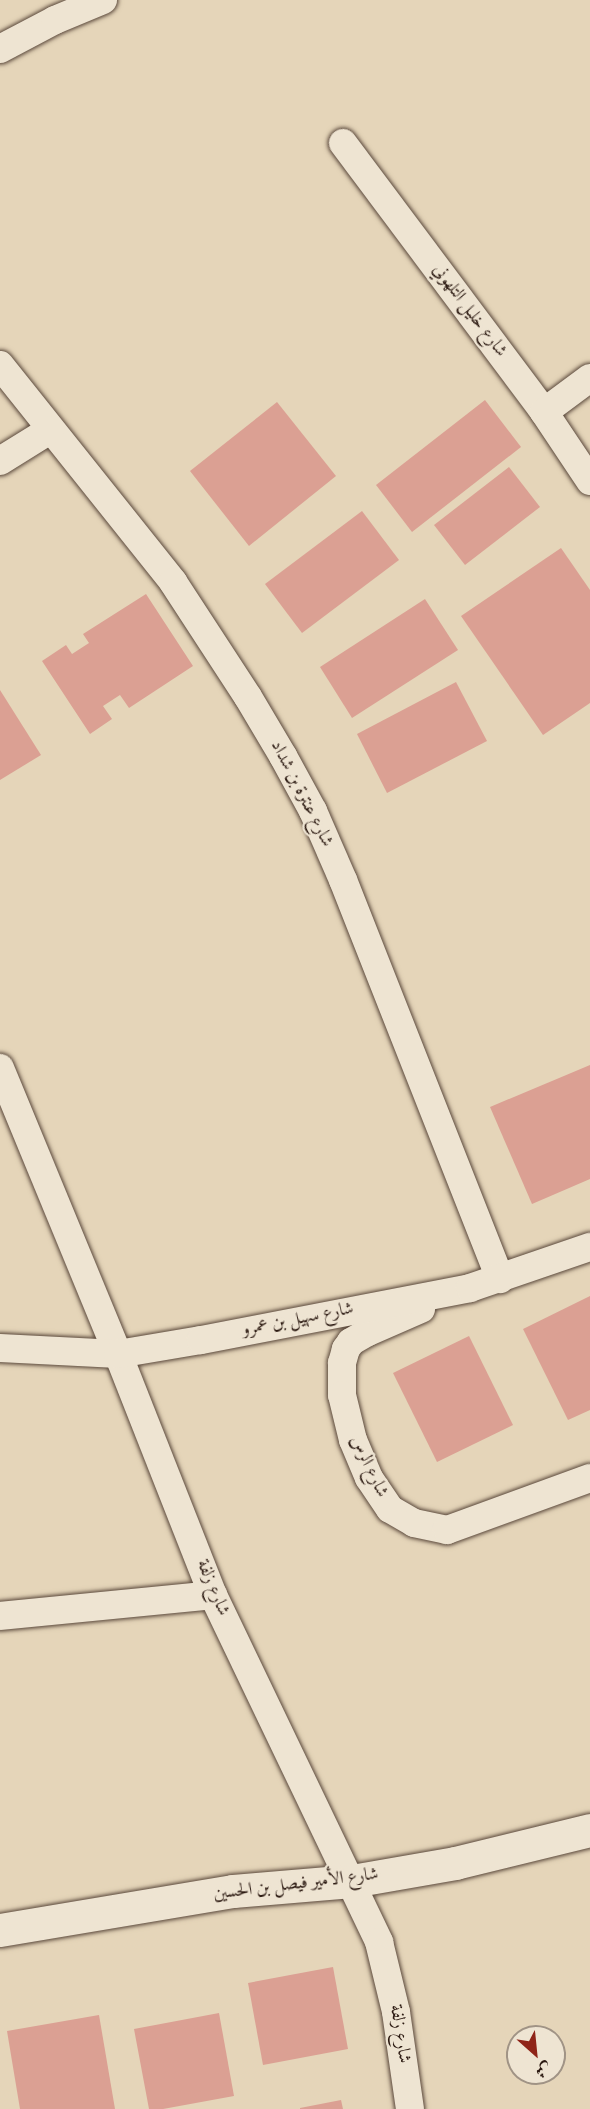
<!DOCTYPE html>
<meta charset="utf-8">
<style>
body{margin:0}
#map{position:relative;width:590px;height:2109px;overflow:hidden;background:#e5d5b9;font-family:"IM FELL English",Amiri,serif}
div>[style]{position:absolute}
[style*='--x']{left:calc(var(--x)*1px);top:calc(var(--y)*1px);width:calc(var(--w)*1px);rotate:calc(var(--a)*1deg)}
.building>*{inset:0;background:#dba093}
.roads{filter:drop-shadow(0 0 2px #5a483b) drop-shadow(0 0 2px #5a483b)}
.street>*{height:28px;margin:-14px;padding:0 14px;transform-origin:14px;border-radius:14px;background:#eee4d2}
.secondary>*{height:33px;margin:-16.5px;padding:0 16.5px;transform-origin:16.5px;border-radius:16.5px;background:#eee4d2}
span{translate:-50% -50%;white-space:nowrap;text-align:center;line-height:1.15;-webkit-text-stroke:4.5px #eee4d2;paint-order:stroke}
.street-label{font-size:18px;color:#2b1911}
.north{position:absolute;left:506px;top:2025px;width:60px;height:60px;box-sizing:border-box;background:#eee4d2;border:2px solid #a09385;border-radius:50%;rotate:153deg;font-size:16px;font-weight:700;line-height:24px;text-align:center;color:#2b1911}
.north::after{content:'';display:block;margin:auto;width:21px;height:27px;background:#8f2418;clip-path:polygon(50% 0,100% 100%,50% 72%,0 100%)}
</style>
<div id="map">
<div class="building">
<i style="clip-path:polygon(485px 400px,521px 447px,412px 532px,376px 485px)"></i>
<i style="clip-path:polygon(277px 402px,336px 476px,249px 546px,190px 471px)"></i>
<i style="clip-path:polygon(509px 467px,540px 507px,465px 565px,434px 525px)"></i>
<i style="clip-path:polygon(362px 511px,399px 560px,302px 633px,265px 584px)"></i>
<i style="clip-path:polygon(561px 548px,590px 590px,590px 703px,543px 735px,461px 616px)"></i>
<i style="clip-path:polygon(146px 594px,193px 666px,129px 708px,120px 695px,103px 706px,112px 719px,90px 734px,42px 661px,66px 645px,72px 654px,89px 643px,83px 634px)"></i>
<i style="clip-path:polygon(425px 599px,458px 650px,352px 718px,320px 667px)"></i>
<i style="clip-path:polygon(456px 682px,487px 741px,387px 793px,357px 734px)"></i>
<i style="clip-path:polygon(0 690px,41px 755px,0 780px)"></i>
<i style="clip-path:polygon(590px 1065px,590px 1179px,532px 1204px,490px 1107px)"></i>
<i style="clip-path:polygon(590px 1296px,590px 1410px,568px 1420px,523px 1329px)"></i>
<i style="clip-path:polygon(469px 1336px,513px 1425px,437px 1462px,393px 1373px)"></i>
<i style="clip-path:polygon(333px 1967px,348px 2049px,263px 2065px,248px 1983px)"></i>
<i style="clip-path:polygon(219px 2013px,234px 2096px,163px 2109px,149px 2109px,134px 2029px)"></i>
<i style="clip-path:polygon(99px 2015px,115px 2109px,20px 2109px,7px 2031px)"></i>
<i style="clip-path:polygon(341px 2100px,343px 2109px,300px 2109px,300px 2108px)"></i>
</div>
<div class="roads">
<div class="street">
<i style="--x:0;--y:49;--w:62;--a:-27.8"></i>
<i style="--x:55;--y:20;--w:52;--a:-22.6"></i>
<i style="--x:343;--y:143;--w:336;--a:53.2"></i>
<i style="--x:544;--y:412;--w:83;--a:56.3"></i>
<i style="--x:0;--y:365;--w:278;--a:51.4"></i>
<i style="--x:173;--y:582;--w:137;--a:56.9"></i>
<i style="--x:248;--y:697;--w:69;--a:59.3"></i>
<i style="--x:283;--y:756;--w:63;--a:61.4"></i>
<i style="--x:313;--y:811;--w:75;--a:66.5"></i>
<i style="--x:343;--y:880;--w:429;--a:68.5"></i>
<i style="--x:544;--y:412;--w:57;--a:-36.5"></i>
<i style="--x:0;--y:461;--w:59;--a:-31.8"></i>
<i style="--x:0;--y:1068;--w:309;--a:67.6"></i>
<i style="--x:118;--y:1354;--w:259;--a:68.5"></i>
<i style="--x:213;--y:1595;--w:385;--a:64.4"></i>
<i style="--x:379;--y:1942;--w:72;--a:76.3"></i>
<i style="--x:396;--y:2012;--w:98;--a:81.8"></i>
<i style="--x:421;--y:1309;--w:58;--a:156.5"></i>
<i style="--x:368;--y:1332;--w:20;--a:150"></i>
<i style="--x:351;--y:1342;--w:9;--a:126"></i>
<i style="--x:346;--y:1349;--w:15;--a:106"></i>
<i style="--x:342;--y:1363;--w:32;--a:90"></i>
<i style="--x:342;--y:1395;--w:46;--a:76.3"></i>
<i style="--x:353;--y:1440;--w:41;--a:67.2"></i>
<i style="--x:369;--y:1478;--w:37;--a:56"></i>
<i style="--x:390;--y:1509;--w:28;--a:30"></i>
<i style="--x:414;--y:1523;--w:34;--a:12"></i>
<i style="--x:447;--y:1530;--w:152;--a:-20"></i>
<i style="--x:0;--y:1348;--w:118;--a:2.9"></i>
<i style="--x:118;--y:1354;--w:84;--a:-9.6"></i>
<i style="--x:201;--y:1340;--w:274;--a:-10.9"></i>
<i style="--x:470;--y:1288;--w:127;--a:-18.9"></i>
<i style="--x:0;--y:1616;--w:214;--a:-5.6"></i>
</div>
<div class="secondary">
<i style="--x:0;--y:1930;--w:236;--a:-9.5"></i>
<i style="--x:233;--y:1891;--w:119;--a:-4.8"></i>
<i style="--x:352;--y:1881;--w:105;--a:-9.9"></i>
<i style="--x:455;--y:1863;--w:139;--a:-13.7"></i>
</div>
</div>
<div class="street-label">
<span style="left:469px;top:311px;rotate:53deg">شارع خليل التلهوني</span>
<span style="left:301px;top:794px;rotate:63deg">شارع عنترة بن شداد</span>
<span style="left:298px;top:1320px;rotate:-11deg">شارع سهيل بن عمرو</span>
<span style="left:368px;top:1467px;rotate:64deg">شارع الرس</span>
<span style="left:212px;top:1588px;rotate:67deg">شارع زلفة</span>
<span style="left:296px;top:1885px;rotate:-7deg">شارع الأمير فيصل بن الحسين</span>
<span style="left:399px;top:2034px;rotate:81deg">شارع زلفة</span>
</div>
<div class="north">ش</div>
</div>
